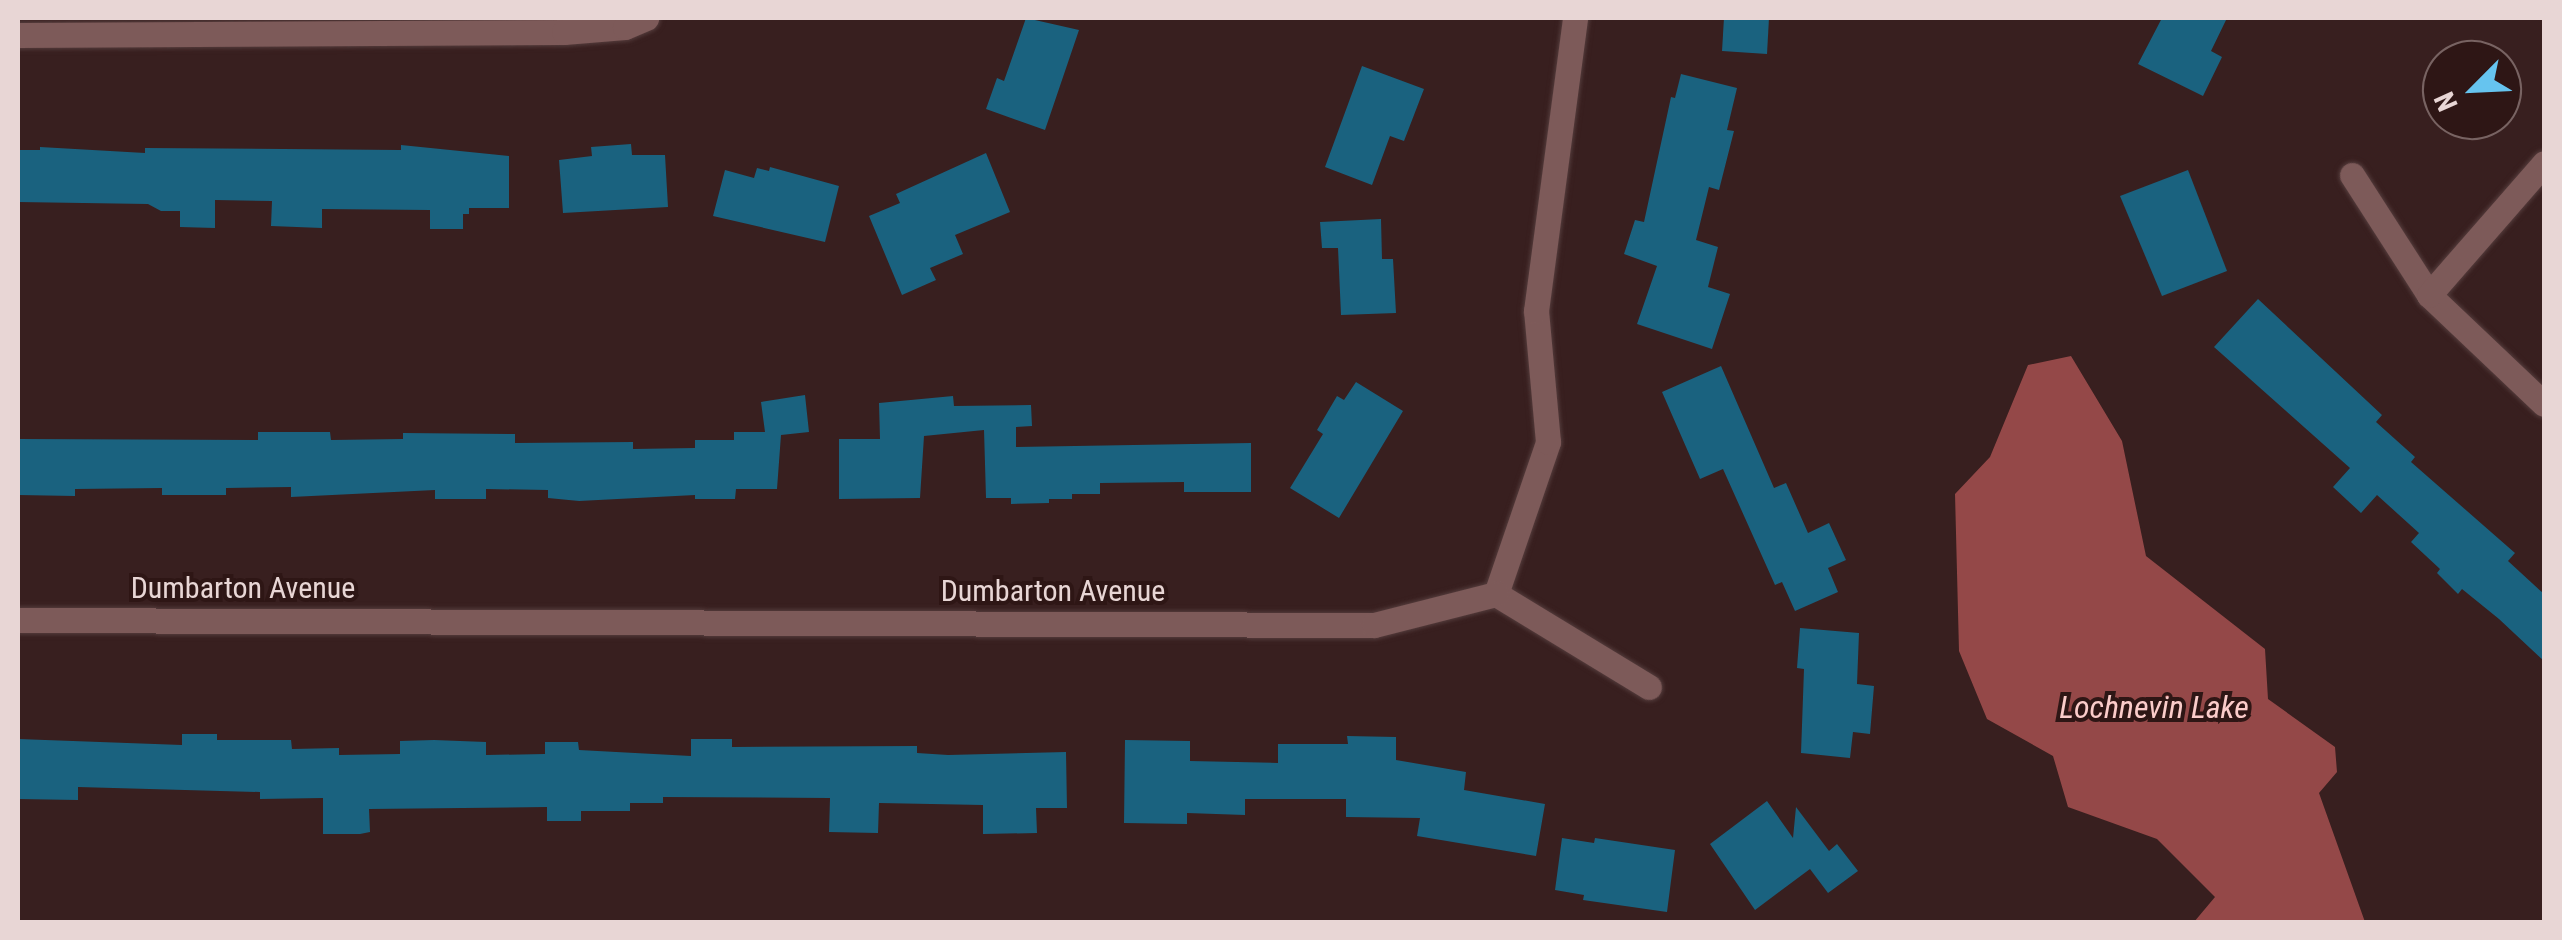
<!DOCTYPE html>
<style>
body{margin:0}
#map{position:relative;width:2562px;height:940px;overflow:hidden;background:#381f1f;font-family:"Roboto Condensed",sans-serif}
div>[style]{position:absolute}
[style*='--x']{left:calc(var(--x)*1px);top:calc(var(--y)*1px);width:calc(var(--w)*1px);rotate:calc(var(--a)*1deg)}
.water>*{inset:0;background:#944848}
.building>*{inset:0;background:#1a627f}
.roads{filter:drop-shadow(0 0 2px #543c3c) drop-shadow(0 0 2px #543c3c)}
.street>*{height:25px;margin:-12.5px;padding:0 12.5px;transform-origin:12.5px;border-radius:12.5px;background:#7d5a59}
span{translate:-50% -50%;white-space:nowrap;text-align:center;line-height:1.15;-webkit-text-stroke:8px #2e1615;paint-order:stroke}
.street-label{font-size:30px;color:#e8d6d5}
.water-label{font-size:32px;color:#fbccca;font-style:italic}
.frame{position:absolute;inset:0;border:20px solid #e8d6d5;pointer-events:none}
.north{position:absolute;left:2422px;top:40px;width:100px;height:100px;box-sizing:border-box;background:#2e1615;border:2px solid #786362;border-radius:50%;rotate:246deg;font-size:28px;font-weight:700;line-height:40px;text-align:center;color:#e8d6d5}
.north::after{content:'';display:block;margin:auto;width:35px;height:45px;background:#66c4ef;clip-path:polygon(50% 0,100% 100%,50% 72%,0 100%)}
</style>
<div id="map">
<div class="water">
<i style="clip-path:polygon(2071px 356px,2122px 441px,2146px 556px,2265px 649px,2268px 699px,2335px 747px,2337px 772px,2319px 793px,2365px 922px,2194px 922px,2215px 897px,2157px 839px,2068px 807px,2053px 756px,1987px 719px,1959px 651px,1955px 494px,1990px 457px,2028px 365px)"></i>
</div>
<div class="building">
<i style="clip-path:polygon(1026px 18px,1079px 30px,1045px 130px,986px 109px,997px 78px,1004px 81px)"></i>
<i style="clip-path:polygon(1724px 18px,1769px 18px,1767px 54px,1722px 51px)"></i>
<i style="clip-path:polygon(2162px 18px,2227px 18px,2211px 51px,2222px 57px,2203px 96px,2138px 64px)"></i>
<i style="clip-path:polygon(1362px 66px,1424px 89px,1404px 141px,1390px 136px,1372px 185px,1325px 167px)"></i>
<i style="clip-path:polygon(1681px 74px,1737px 88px,1727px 130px,1734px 131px,1719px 190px,1709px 187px,1696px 240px,1718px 247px,1708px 287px,1730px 294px,1712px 349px,1637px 324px,1657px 266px,1624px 254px,1635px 220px,1644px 222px,1671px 97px,1675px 98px)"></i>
<i style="clip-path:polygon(631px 144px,632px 155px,665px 155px,668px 207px,563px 213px,559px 160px,592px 156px,591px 147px)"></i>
<i style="clip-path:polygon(401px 145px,509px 156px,509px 208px,469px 208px,469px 214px,463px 214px,463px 229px,430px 229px,430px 210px,322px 209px,322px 228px,271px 226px,272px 201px,215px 200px,215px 228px,180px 227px,180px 211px,161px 211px,148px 204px,18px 202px,18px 150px,40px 150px,40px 147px,145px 153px,145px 148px,401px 150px)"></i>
<i style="clip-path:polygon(986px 153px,1010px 212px,955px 235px,963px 254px,930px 268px,936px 280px,902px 295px,869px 216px,900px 203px,896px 194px)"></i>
<i style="clip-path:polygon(770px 167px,839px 186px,825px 242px,713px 216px,725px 170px,754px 178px,757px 168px,769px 171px)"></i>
<i style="clip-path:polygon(2188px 170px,2227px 271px,2162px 296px,2120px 196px)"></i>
<i style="clip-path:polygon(1381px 219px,1382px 259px,1393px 259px,1396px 313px,1341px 315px,1338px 248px,1322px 248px,1320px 222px)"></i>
<i style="clip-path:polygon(2258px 299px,2382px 415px,2376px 422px,2415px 457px,2411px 462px,2515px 553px,2508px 561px,2544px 594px,2544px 661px,2499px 619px,2462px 589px,2458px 594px,2437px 573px,2440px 569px,2411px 542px,2419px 533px,2377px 495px,2361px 513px,2333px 487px,2350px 468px,2214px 347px)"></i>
<i style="clip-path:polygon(1721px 366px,1774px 488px,1786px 483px,1808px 533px,1829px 523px,1846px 560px,1828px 568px,1838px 592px,1795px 611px,1782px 582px,1775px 585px,1723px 469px,1700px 479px,1662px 392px)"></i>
<i style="clip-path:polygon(1356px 382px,1403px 411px,1339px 518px,1290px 488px,1323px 434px,1317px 430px,1337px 396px,1344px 400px)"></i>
<i style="clip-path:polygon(805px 395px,809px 432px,781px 435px,777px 489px,736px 489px,735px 499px,695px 499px,695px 495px,579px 501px,548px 498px,548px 490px,486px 489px,486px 499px,435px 499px,435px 490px,291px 497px,291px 487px,226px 488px,226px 495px,162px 495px,162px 488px,75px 489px,75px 496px,18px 495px,18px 439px,258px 440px,258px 432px,330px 432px,331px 440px,403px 439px,403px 433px,515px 434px,515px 443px,633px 442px,633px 449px,695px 448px,695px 440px,734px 440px,734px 432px,765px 432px,761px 402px)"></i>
<i style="clip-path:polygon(953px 396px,954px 406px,1031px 405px,1032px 426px,1016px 427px,1016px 447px,1251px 443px,1251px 492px,1184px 492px,1184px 482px,1100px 483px,1100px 494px,1072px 494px,1072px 499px,1049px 499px,1049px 503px,1011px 504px,1011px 498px,986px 498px,984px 430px,924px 436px,920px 498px,839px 499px,839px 439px,880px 439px,879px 403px)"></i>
<i style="clip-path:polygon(1800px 628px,1859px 633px,1857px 684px,1874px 686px,1870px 734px,1853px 732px,1850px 758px,1801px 753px,1804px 669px,1797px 668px)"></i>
<i style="clip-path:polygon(182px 734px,217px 734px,217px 740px,291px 740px,292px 749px,339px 748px,339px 755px,400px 754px,400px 741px,434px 740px,486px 742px,486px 755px,545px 754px,545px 742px,578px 742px,579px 750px,691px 756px,691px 739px,732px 739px,732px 747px,917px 746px,917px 753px,948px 755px,1066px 752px,1067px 808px,1036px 808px,1037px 833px,983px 834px,983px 805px,879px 803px,878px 833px,829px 832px,830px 798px,663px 797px,663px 803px,630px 803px,630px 811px,581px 811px,581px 821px,547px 821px,547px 807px,369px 809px,370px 832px,360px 834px,323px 834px,323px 798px,260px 799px,260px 792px,78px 787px,78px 800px,18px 799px,18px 739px,182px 745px)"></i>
<i style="clip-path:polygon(1347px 736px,1396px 737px,1396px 760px,1466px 772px,1464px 790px,1545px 804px,1536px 856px,1417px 836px,1420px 818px,1346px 817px,1346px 799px,1245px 799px,1245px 815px,1187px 813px,1187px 824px,1124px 823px,1125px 740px,1190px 741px,1190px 761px,1278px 763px,1278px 744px,1348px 744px)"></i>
<i style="clip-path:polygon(1767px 801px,1793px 838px,1796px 807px,1829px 851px,1837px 844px,1858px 871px,1828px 893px,1810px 869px,1755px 910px,1710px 844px)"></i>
<i style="clip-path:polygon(1562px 838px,1594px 843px,1595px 838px,1675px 850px,1667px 912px,1583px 900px,1584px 895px,1555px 890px)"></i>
</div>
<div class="roads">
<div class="street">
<i style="--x:18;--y:35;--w:546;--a:-0.31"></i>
<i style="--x:564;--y:32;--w:61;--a:-4.7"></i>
<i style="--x:625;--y:27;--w:23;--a:-23"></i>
<i style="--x:2352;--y:175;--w:143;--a:57.3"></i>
<i style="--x:2429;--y:295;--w:158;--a:43.5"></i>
<i style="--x:2429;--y:295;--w:175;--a:-48.9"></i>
<i style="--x:1496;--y:594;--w:161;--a:-71.1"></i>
<i style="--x:1548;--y:442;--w:132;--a:-95.2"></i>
<i style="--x:1536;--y:311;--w:296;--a:-82.4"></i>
<i style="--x:1496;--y:594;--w:179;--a:31.3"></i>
<i style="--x:18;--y:620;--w:1356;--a:0.21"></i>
<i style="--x:1374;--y:625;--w:126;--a:-14.3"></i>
</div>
</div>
<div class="street-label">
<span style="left:243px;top:588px">Dumbarton Avenue</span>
<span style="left:1053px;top:591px">Dumbarton Avenue</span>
</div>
<div class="water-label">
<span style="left:2154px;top:707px">Lochnevin Lake</span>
</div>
<div class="frame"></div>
<div class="north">N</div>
</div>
